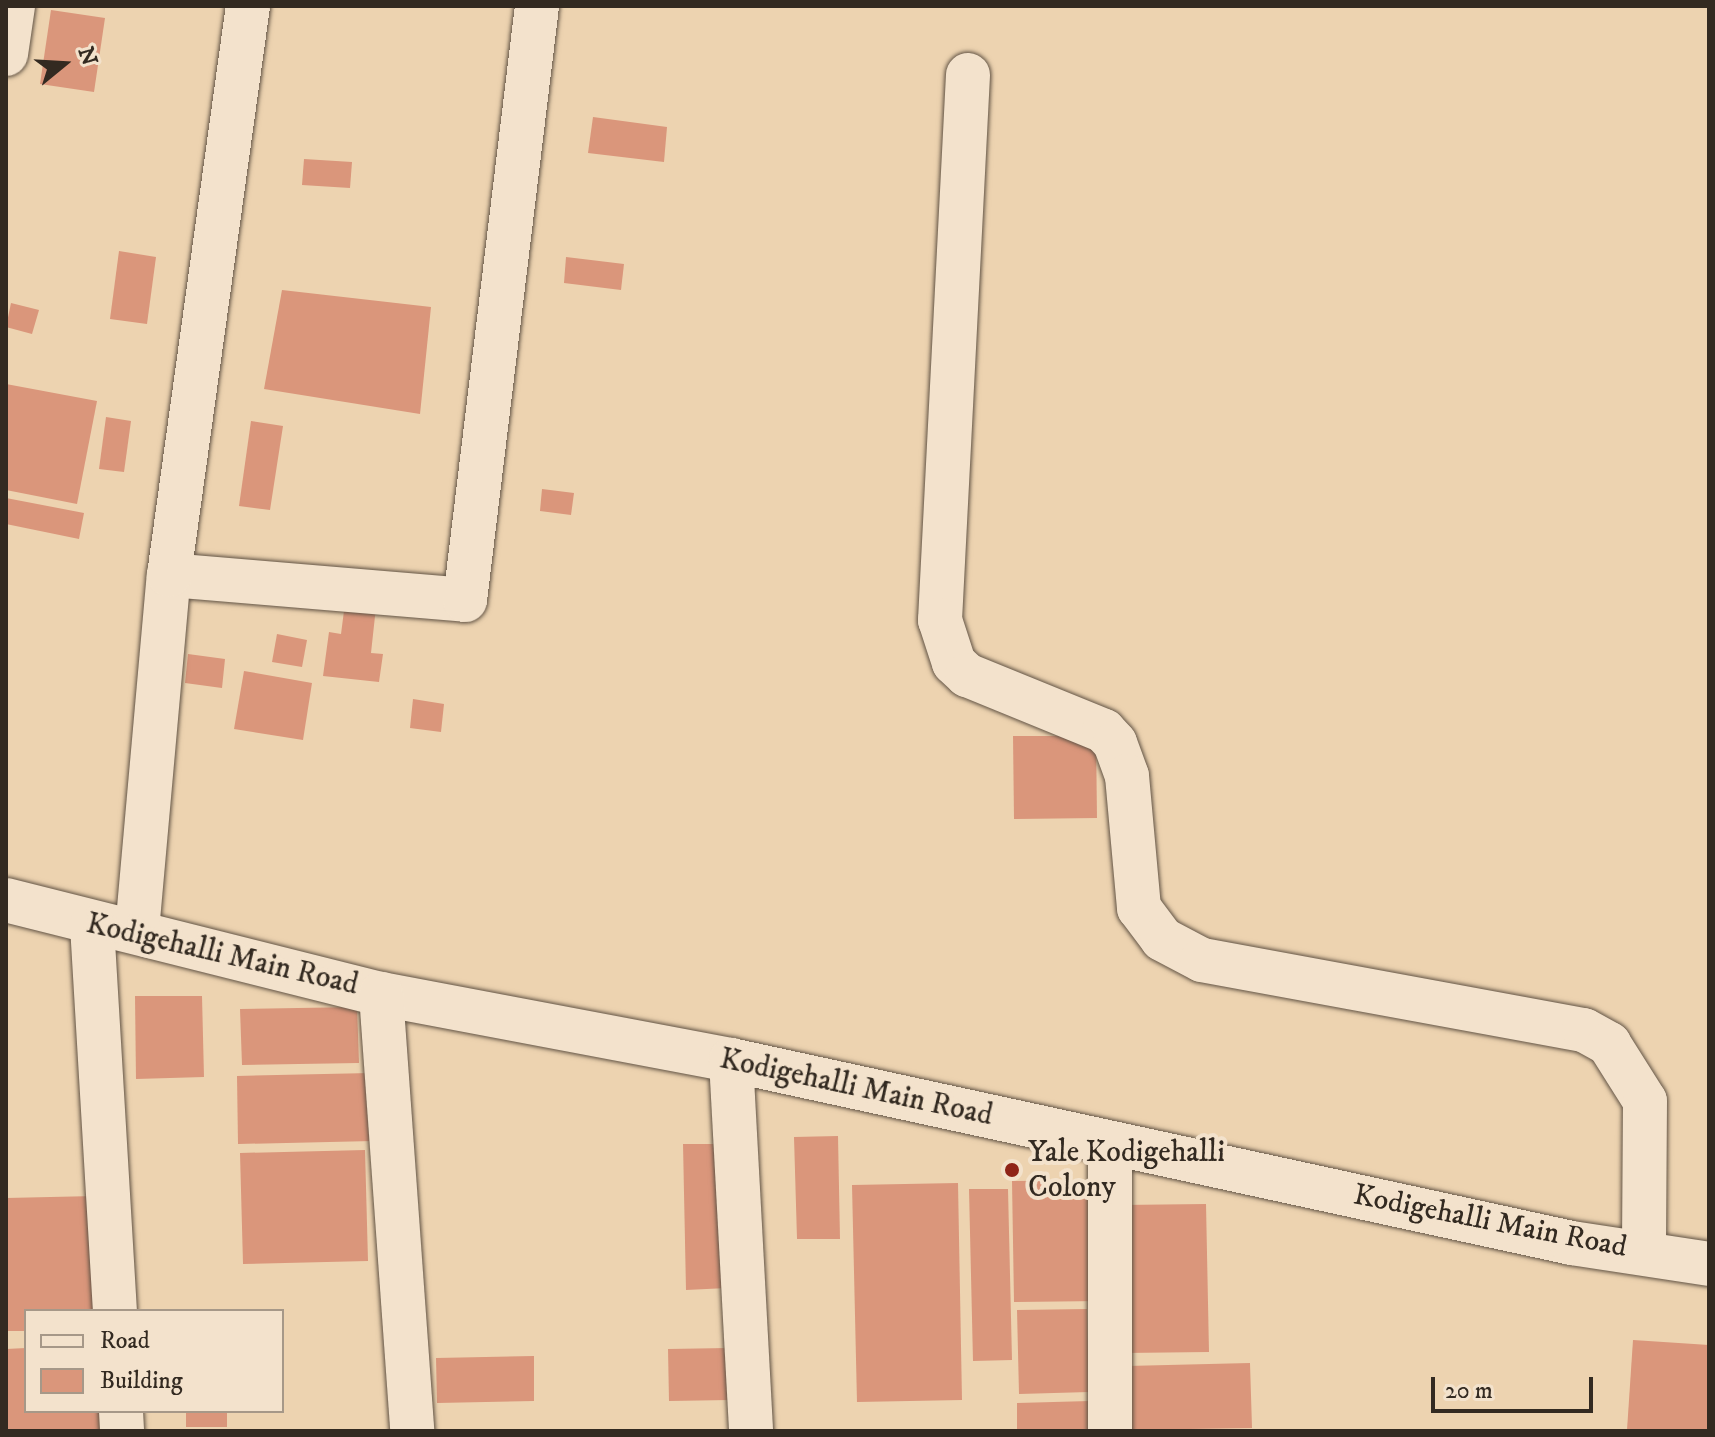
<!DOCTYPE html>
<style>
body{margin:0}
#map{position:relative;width:1715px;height:1437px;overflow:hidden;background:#edd3b0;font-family:"IM FELL DW Pica",serif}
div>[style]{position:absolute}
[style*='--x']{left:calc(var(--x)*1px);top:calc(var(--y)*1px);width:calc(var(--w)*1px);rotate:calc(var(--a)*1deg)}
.building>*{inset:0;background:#da967b}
.roads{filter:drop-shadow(0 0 2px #625445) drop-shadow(0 0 2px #625445)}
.minor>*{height:44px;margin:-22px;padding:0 22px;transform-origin:22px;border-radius:22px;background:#f3e2cc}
.dots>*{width:22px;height:22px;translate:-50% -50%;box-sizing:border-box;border:4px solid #f3e2cc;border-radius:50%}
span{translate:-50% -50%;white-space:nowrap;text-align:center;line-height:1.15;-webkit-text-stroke:8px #f3e2cc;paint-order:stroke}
.street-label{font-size:30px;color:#332a21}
.poi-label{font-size:30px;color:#332a21}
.left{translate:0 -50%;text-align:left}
.frame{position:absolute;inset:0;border:8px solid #332a21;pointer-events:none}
.legend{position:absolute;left:24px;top:1309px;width:260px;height:104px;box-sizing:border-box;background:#f3e2cc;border:2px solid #a69888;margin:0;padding:10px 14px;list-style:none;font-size:24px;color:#332a21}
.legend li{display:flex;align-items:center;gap:16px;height:40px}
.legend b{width:40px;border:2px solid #a69888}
.north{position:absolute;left:24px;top:24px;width:80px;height:80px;-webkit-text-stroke:6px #f3e2cc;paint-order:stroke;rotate:72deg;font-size:22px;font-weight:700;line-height:32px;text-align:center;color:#332a21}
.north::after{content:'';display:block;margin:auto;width:28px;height:36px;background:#332a21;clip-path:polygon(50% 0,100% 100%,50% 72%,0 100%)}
.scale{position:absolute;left:1431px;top:1377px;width:162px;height:36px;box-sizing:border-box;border:4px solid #332a21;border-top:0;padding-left:10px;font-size:24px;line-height:28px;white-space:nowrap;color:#332a21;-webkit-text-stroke:6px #f3e2cc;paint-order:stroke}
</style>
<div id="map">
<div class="building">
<i style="clip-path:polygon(51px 10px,105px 18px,94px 92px,40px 84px)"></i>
<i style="clip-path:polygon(593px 117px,667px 127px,664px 162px,588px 153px)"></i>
<i style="clip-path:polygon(304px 159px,352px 162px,350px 188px,302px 185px)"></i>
<i style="clip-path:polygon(119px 251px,156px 257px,147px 324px,110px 319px)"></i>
<i style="clip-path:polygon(566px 257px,624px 264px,621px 290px,564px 283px)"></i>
<i style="clip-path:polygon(282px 290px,431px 307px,420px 414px,264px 389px)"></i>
<i style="clip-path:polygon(11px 303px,39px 310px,32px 334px,6px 327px)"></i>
<i style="clip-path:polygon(6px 384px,97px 401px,77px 504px,6px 490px)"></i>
<i style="clip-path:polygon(106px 417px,131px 421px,124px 472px,99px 469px)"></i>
<i style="clip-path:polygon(251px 421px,283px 426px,270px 510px,239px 506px)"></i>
<i style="clip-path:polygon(542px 489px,574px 493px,571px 515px,540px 511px)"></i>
<i style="clip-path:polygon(6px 498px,84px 513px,79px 539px,6px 524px)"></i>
<i style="clip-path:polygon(345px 603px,376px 607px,371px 653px,383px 654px,379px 682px,323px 676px,329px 632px,341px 634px)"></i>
<i style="clip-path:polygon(277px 634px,307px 640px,302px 667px,272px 662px)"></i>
<i style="clip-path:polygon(188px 654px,225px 659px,222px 688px,185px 683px)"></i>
<i style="clip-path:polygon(244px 671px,312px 683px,303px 740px,234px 729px)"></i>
<i style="clip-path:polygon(413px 699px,444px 704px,441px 732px,410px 728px)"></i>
<i style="clip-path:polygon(1013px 736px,1096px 736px,1097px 818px,1014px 819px)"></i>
<i style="clip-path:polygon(135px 996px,202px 996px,204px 1077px,136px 1079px)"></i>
<i style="clip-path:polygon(357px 1007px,359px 1063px,242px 1065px,240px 1009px)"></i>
<i style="clip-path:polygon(371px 1073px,373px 1141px,238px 1144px,237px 1076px)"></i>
<i style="clip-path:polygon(838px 1136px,840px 1239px,797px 1239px,794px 1137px)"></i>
<i style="clip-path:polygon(683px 1144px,724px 1144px,727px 1288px,686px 1290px)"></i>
<i style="clip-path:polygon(365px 1150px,368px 1261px,243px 1264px,240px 1153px)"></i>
<i style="clip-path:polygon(1099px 1180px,1101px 1301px,1014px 1302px,1012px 1181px)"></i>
<i style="clip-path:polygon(958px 1183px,962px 1400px,857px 1402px,852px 1185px)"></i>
<i style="clip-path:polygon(969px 1189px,1008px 1189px,1012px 1360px,973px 1361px)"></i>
<i style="clip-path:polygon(95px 1196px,98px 1311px,26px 1311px,26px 1331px,6px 1331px,6px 1198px)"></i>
<i style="clip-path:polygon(1206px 1204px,1209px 1352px,1124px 1353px,1120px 1205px)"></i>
<i style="clip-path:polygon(1087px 1309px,1089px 1392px,1019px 1394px,1017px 1310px)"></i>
<i style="clip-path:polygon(1633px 1340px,1709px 1345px,1708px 1431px,1627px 1430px)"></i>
<i style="clip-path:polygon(26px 1348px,26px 1411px,102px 1411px,105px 1431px,6px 1431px,6px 1349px)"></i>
<i style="clip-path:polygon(727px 1348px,729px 1400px,669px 1401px,668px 1349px)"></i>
<i style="clip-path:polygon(534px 1356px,534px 1401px,437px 1403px,436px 1358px)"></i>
<i style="clip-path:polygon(1250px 1363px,1252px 1428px,1128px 1430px,1127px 1366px)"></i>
<i style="clip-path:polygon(1090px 1401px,1090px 1431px,1017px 1431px,1017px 1403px)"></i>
<i style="clip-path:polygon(186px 1411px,227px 1411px,227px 1427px,186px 1427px)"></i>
</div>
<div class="roads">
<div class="minor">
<i style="--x:6;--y:54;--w:49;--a:-81.7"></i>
<i style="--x:968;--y:75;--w:546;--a:92.94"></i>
<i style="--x:940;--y:620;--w:45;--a:72"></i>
<i style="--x:954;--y:663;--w:18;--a:43"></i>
<i style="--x:967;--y:675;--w:148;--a:22.2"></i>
<i style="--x:1104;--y:731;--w:16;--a:47"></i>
<i style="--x:1115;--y:743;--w:35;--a:70"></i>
<i style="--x:1127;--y:776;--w:133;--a:84.8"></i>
<i style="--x:1139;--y:908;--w:39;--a:53"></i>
<i style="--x:1162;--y:939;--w:45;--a:27.7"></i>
<i style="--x:1202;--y:960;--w:388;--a:10.4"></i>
<i style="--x:1584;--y:1030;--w:29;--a:29"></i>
<i style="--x:1609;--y:1044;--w:67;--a:57.7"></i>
<i style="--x:1645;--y:1101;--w:150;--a:90.4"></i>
<i style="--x:169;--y:575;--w:297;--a:4.8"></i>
<i style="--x:465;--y:600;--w:598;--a:-83.09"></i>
<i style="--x:6;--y:900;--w:387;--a:14.1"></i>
<i style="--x:381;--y:994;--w:356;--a:10.7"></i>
<i style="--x:731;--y:1060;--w:861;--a:12.28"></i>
<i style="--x:1572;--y:1243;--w:139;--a:8.7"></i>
<i style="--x:92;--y:925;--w:387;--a:86.6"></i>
<i style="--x:137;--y:931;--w:357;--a:-84.9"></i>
<i style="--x:169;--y:575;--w:574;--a:-82.1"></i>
<i style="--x:381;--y:994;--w:438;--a:85.9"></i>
<i style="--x:731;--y:1060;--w:372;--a:86.9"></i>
<i style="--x:121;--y:1411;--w:20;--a:87"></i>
<i style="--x:1110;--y:1431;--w:287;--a:-90"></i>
</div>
</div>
<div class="dots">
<i style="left:1012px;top:1170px;background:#8f2418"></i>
</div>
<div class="street-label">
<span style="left:222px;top:955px;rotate:13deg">Kodigehalli Main Road</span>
<span style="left:856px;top:1088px;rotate:12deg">Kodigehalli Main Road</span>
<span style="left:1490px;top:1222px;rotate:11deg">Kodigehalli Main Road</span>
</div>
<div class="poi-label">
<span class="left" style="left:1028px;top:1170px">Yale Kodigehalli<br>Colony</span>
</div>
<div class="frame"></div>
<ul class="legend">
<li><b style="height:10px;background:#f3e2cc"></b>Road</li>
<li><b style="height:22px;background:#da967b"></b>Building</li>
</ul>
<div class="north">N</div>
<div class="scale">20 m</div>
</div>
